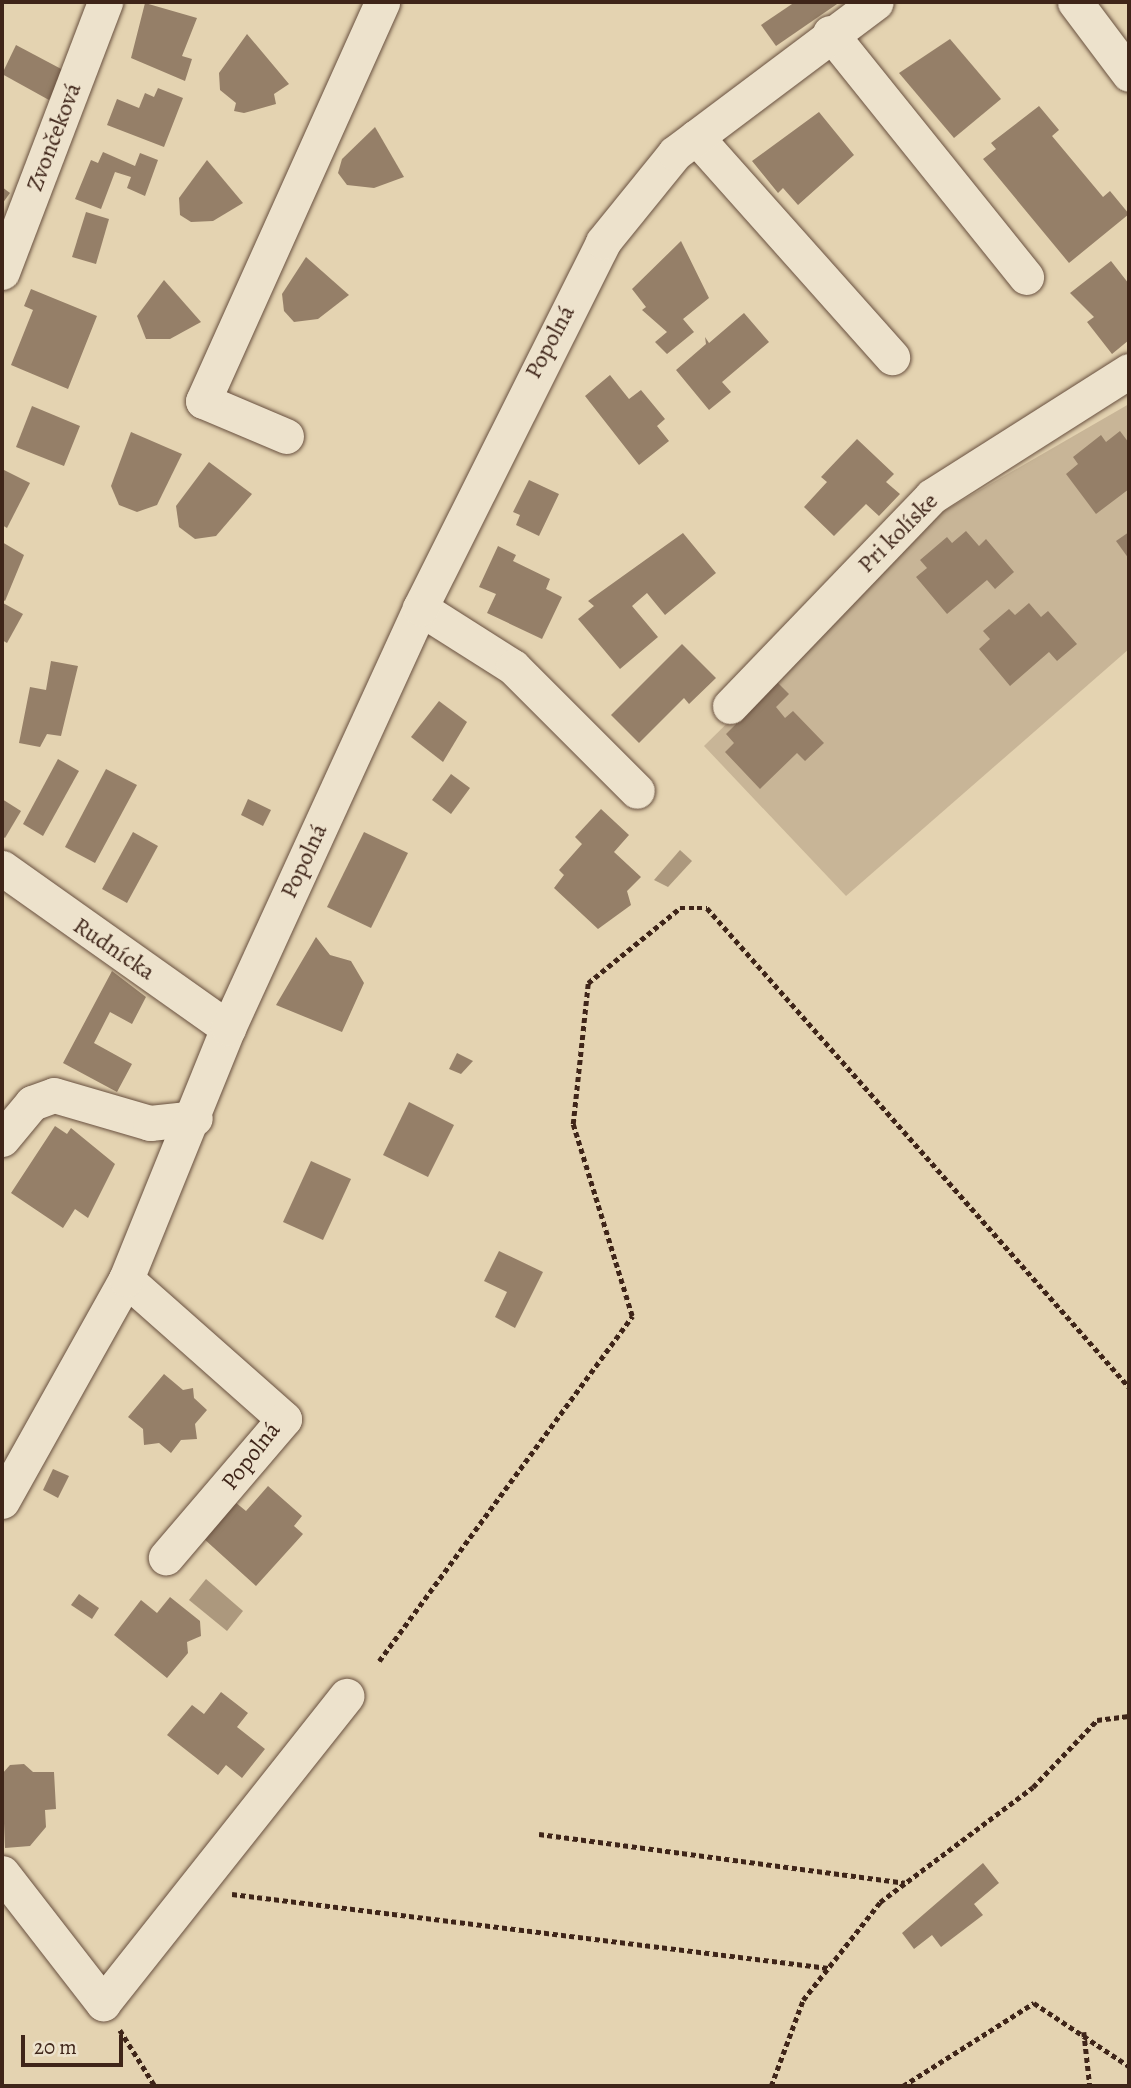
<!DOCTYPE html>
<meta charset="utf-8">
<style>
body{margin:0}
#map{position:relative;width:1131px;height:2088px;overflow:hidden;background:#e4d3b1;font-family:Alegreya,serif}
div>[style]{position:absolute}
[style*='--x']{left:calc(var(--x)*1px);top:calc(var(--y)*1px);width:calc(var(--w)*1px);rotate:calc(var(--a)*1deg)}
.green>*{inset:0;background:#c8b597}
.water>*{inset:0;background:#ac987d}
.building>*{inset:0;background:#957f68}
.path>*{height:4.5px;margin-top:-2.25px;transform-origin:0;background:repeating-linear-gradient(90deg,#3f2519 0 5px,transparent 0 8.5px)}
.roads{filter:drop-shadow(0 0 2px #68503f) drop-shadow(0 0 2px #68503f)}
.minor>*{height:35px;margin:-17.5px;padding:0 17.5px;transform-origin:17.5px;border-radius:17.5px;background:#ede2cc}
span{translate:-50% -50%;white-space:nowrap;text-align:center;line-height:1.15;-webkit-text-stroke:5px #ede2cc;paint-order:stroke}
.street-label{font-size:24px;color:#3f2519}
.frame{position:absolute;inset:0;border:4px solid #3f2519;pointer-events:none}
.scale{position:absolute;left:21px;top:2035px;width:102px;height:32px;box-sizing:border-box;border:4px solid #3f2519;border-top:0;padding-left:9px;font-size:21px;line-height:24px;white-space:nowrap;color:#3f2519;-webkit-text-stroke:5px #ede2cc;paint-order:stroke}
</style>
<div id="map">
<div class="green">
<i style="clip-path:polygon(1129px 404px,1129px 649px,846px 896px,704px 746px,942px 512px)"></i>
</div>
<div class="water">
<i style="clip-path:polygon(680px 850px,692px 861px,668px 887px,654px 880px)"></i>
<i style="clip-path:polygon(206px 1579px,243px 1611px,227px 1631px,189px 1600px)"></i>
</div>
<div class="building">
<i style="clip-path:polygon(840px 2px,776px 46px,761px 25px,795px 2px)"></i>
<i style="clip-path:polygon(145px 3px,197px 18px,182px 56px,192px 59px,185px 81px,131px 58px)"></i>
<i style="clip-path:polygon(247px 34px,289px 84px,274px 94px,276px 104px,244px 113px,234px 111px,236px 103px,220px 90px,219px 73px)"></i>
<i style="clip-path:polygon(950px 39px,1001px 99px,954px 138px,899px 73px)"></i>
<i style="clip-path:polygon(16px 45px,65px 71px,49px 100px,2px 74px)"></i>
<i style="clip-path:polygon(158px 88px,183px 98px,164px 147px,107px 125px,117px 99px,139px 108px,145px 93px,154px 97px)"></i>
<i style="clip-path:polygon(1039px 106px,1059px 130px,1052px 136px,1103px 197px,1110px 191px,1129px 214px,1069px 263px,983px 159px,996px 149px,991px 143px)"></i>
<i style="clip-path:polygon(819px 112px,854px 155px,798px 205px,783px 188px,778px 193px,752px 161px)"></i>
<i style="clip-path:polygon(375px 127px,404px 177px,374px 188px,347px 185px,338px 173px,342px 159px)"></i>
<i style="clip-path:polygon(103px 152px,135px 166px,140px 153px,158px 160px,145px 196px,127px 188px,131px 177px,115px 172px,101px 209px,75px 199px,91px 160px,98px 163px)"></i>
<i style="clip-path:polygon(207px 160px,243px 203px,213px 221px,191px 222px,180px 215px,179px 198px)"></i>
<i style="clip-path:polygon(2px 187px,10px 193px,2px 204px)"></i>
<i style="clip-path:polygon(86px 212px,109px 219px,96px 264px,72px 257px)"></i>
<i style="clip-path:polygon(681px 241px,709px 298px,683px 319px,694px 332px,667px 354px,655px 342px,667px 332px,642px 310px,646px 307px,632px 289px)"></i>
<i style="clip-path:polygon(306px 257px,349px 295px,318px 319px,294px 322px,284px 311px,282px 294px)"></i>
<i style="clip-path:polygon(1111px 261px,1129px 284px,1129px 340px,1112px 354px,1087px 322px,1094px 317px,1070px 293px)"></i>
<i style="clip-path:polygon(164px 280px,201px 322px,170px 339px,146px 339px,137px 316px)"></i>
<i style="clip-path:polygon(31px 289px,97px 316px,68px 389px,11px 365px,33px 310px,24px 306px)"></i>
<i style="clip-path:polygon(744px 313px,769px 342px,722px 382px,731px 392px,709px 410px,676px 370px,706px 344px,705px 337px,709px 343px)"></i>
<i style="clip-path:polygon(610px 375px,629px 399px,641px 390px,665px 419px,657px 426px,669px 441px,639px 465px,585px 396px)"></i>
<i style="clip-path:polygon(32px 406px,80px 426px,64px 466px,16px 447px)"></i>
<i style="clip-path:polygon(1120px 431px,1129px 443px,1129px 489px,1096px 514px,1066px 474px,1078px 464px,1073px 457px,1101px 435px,1106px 442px)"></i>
<i style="clip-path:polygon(131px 432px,182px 454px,157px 505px,137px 512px,119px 505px,111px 486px)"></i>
<i style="clip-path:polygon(857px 439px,894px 474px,886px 482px,900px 494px,879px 516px,866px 504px,834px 536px,804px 507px,827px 482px,821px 477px)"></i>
<i style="clip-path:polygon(209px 462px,252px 494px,216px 536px,195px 539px,179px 527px,176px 506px)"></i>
<i style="clip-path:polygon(4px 470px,30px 483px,7px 528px,2px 525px)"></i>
<i style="clip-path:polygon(529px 480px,559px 494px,539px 536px,516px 525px,520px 515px,513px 512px)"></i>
<i style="clip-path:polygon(966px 531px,979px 546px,986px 539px,1014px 572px,995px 589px,987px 580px,947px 614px,916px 577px,927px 568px,920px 560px,947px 537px,952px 543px)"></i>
<i style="clip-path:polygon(1129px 532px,1129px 559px,1116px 541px)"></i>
<i style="clip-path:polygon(683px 533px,716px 573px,665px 615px,647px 593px,632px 606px,658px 637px,620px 669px,578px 619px,594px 606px,588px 601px)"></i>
<i style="clip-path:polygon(2px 542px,24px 555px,5px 601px,2px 599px)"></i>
<i style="clip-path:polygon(498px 546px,516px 555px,513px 561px,550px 579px,546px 589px,562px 597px,542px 639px,487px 613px,496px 594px,479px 587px)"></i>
<i style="clip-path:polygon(3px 603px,23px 614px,7px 643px,2px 640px)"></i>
<i style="clip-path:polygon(1029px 603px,1041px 617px,1048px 611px,1077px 644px,1057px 661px,1049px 652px,1010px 686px,979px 649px,990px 639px,983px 631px,1009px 609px,1015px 615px)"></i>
<i style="clip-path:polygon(682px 644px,716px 678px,689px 704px,684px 698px,639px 743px,611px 715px)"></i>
<i style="clip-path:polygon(51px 661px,78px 666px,61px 736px,47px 734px,40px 747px,19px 743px,30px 687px,46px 690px)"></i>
<i style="clip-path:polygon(772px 677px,789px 694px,776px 707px,785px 718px,793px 711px,824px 743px,805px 761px,797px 753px,760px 789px,725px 752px,734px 743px,726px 734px,740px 720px,734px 713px)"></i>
<i style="clip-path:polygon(439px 701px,467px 722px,443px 762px,411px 737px)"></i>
<i style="clip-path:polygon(58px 759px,79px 771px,43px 836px,23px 824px)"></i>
<i style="clip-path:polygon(106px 769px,137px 785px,95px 863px,65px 847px)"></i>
<i style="clip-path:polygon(451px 774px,470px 788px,451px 814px,432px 800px)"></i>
<i style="clip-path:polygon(2px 799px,21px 811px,5px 838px,2px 836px)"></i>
<i style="clip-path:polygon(248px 799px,271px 810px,263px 826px,241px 815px)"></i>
<i style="clip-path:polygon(601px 809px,629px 835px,614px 852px,641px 877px,627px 891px,631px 905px,598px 929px,554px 888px,564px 875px,559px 870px,582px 844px,575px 837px)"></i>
<i style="clip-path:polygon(133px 832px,158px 846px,127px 903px,102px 889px)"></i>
<i style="clip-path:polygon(364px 832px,408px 853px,371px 928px,327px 907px)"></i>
<i style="clip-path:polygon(316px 937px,330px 955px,351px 961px,364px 983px,342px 1032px,276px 1005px)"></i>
<i style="clip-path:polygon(112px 971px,146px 997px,132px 1024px,110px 1012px,94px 1043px,132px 1064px,117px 1092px,63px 1063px)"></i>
<i style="clip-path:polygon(457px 1053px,473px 1061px,461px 1074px,449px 1069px)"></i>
<i style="clip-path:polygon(409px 1102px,454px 1125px,428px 1177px,383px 1155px)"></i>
<i style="clip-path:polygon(55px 1126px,67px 1134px,71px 1128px,115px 1164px,88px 1218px,75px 1209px,63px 1228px,11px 1193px)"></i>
<i style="clip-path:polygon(311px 1161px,351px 1179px,323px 1240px,283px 1222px)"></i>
<i style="clip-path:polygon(499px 1251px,543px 1272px,515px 1328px,495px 1317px,507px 1292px,484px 1281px)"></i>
<i style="clip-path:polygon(164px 1374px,183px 1390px,193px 1388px,194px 1398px,207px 1410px,195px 1424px,197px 1439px,181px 1440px,171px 1453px,159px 1443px,144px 1445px,143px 1429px,128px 1417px)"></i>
<i style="clip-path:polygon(53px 1469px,69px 1476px,58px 1498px,43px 1490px)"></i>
<i style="clip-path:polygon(268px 1486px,302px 1516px,294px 1526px,303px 1534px,256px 1586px,203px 1538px,235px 1502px,246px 1511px)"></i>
<i style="clip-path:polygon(79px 1594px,99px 1608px,92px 1619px,71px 1605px)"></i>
<i style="clip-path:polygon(170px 1597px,200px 1621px,201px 1636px,187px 1642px,188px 1653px,167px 1678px,114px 1635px,141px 1600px,157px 1613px)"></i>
<i style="clip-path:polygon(221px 1692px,248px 1713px,237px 1727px,265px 1749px,242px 1778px,226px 1765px,218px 1775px,167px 1735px,192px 1705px,204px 1714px)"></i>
<i style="clip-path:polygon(24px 1764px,33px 1772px,54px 1772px,56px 1809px,45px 1810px,46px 1827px,30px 1846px,5px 1848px,2px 1774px,10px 1765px)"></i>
<i style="clip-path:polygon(983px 1863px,999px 1883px,974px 1904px,983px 1915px,941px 1947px,932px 1935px,914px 1949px,902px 1933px)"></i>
</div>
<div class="path">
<i style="--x:379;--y:1661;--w:428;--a:-53.7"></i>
<i style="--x:632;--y:1316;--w:201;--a:-107.1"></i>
<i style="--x:573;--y:1124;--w:142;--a:-83.9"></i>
<i style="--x:588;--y:983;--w:119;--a:-39.2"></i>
<i style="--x:680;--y:908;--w:27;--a:0"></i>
<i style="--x:707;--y:908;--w:638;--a:48.62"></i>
<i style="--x:539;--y:1834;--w:369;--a:7.6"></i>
<i style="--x:232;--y:1894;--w:601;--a:7.08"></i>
<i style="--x:120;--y:2030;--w:66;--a:58"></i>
<i style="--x:1084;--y:2032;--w:54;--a:83.7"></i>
<i style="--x:771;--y:2086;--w:92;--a:-69.6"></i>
<i style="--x:803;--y:2000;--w:125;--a:-51.8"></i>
<i style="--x:880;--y:1902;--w:191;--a:-36.9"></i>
<i style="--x:1033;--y:1787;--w:93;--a:-46.3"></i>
<i style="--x:1097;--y:1720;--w:32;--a:-7"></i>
<i style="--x:903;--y:2086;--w:155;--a:-32.4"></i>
<i style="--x:1034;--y:2003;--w:114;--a:33.6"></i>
</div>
<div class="roads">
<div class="minor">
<i style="--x:1075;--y:2;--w:90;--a:53.1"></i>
<i style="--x:830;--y:33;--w:313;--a:51.2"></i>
<i style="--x:696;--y:137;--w:295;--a:48.3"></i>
<i style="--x:2;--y:272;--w:289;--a:-69.1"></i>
<i style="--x:286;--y:436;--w:90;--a:-157.1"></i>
<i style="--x:203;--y:401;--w:437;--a:-65.8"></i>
<i style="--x:420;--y:608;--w:110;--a:32.4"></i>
<i style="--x:513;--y:667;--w:175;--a:45"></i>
<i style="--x:730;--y:706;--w:291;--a:-46.1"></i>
<i style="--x:932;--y:496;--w:233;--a:-32.4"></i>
<i style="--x:2;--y:868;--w:277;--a:35.3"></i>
<i style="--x:2;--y:1139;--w:47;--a:-50.2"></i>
<i style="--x:32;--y:1103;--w:23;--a:-20"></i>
<i style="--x:54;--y:1095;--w:100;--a:16.3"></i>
<i style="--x:150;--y:1123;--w:45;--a:-6.3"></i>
<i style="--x:126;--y:1279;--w:211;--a:41.5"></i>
<i style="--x:284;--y:1419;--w:182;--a:130.5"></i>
<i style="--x:2;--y:1501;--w:254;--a:-60.8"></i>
<i style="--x:126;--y:1279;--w:271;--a:-67.9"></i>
<i style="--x:228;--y:1028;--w:462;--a:-65.4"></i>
<i style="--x:420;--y:608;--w:409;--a:-63.4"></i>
<i style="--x:603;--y:242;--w:114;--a:-51"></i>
<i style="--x:675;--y:153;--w:251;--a:-36.9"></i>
<i style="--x:2;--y:1873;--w:165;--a:52.2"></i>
<i style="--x:103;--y:2003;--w:392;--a:-51.6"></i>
</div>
</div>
<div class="street-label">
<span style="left:54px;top:137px;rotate:-69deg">Zvončeková</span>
<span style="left:550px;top:342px;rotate:-62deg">Popolná</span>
<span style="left:898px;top:533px;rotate:-45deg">Pri kolíske</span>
<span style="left:304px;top:861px;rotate:-65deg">Popolná</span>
<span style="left:114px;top:949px;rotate:34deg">Rudnícka</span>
<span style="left:251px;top:1456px;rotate:-52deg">Popolná</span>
</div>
<div class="frame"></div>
<div class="scale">20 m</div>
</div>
